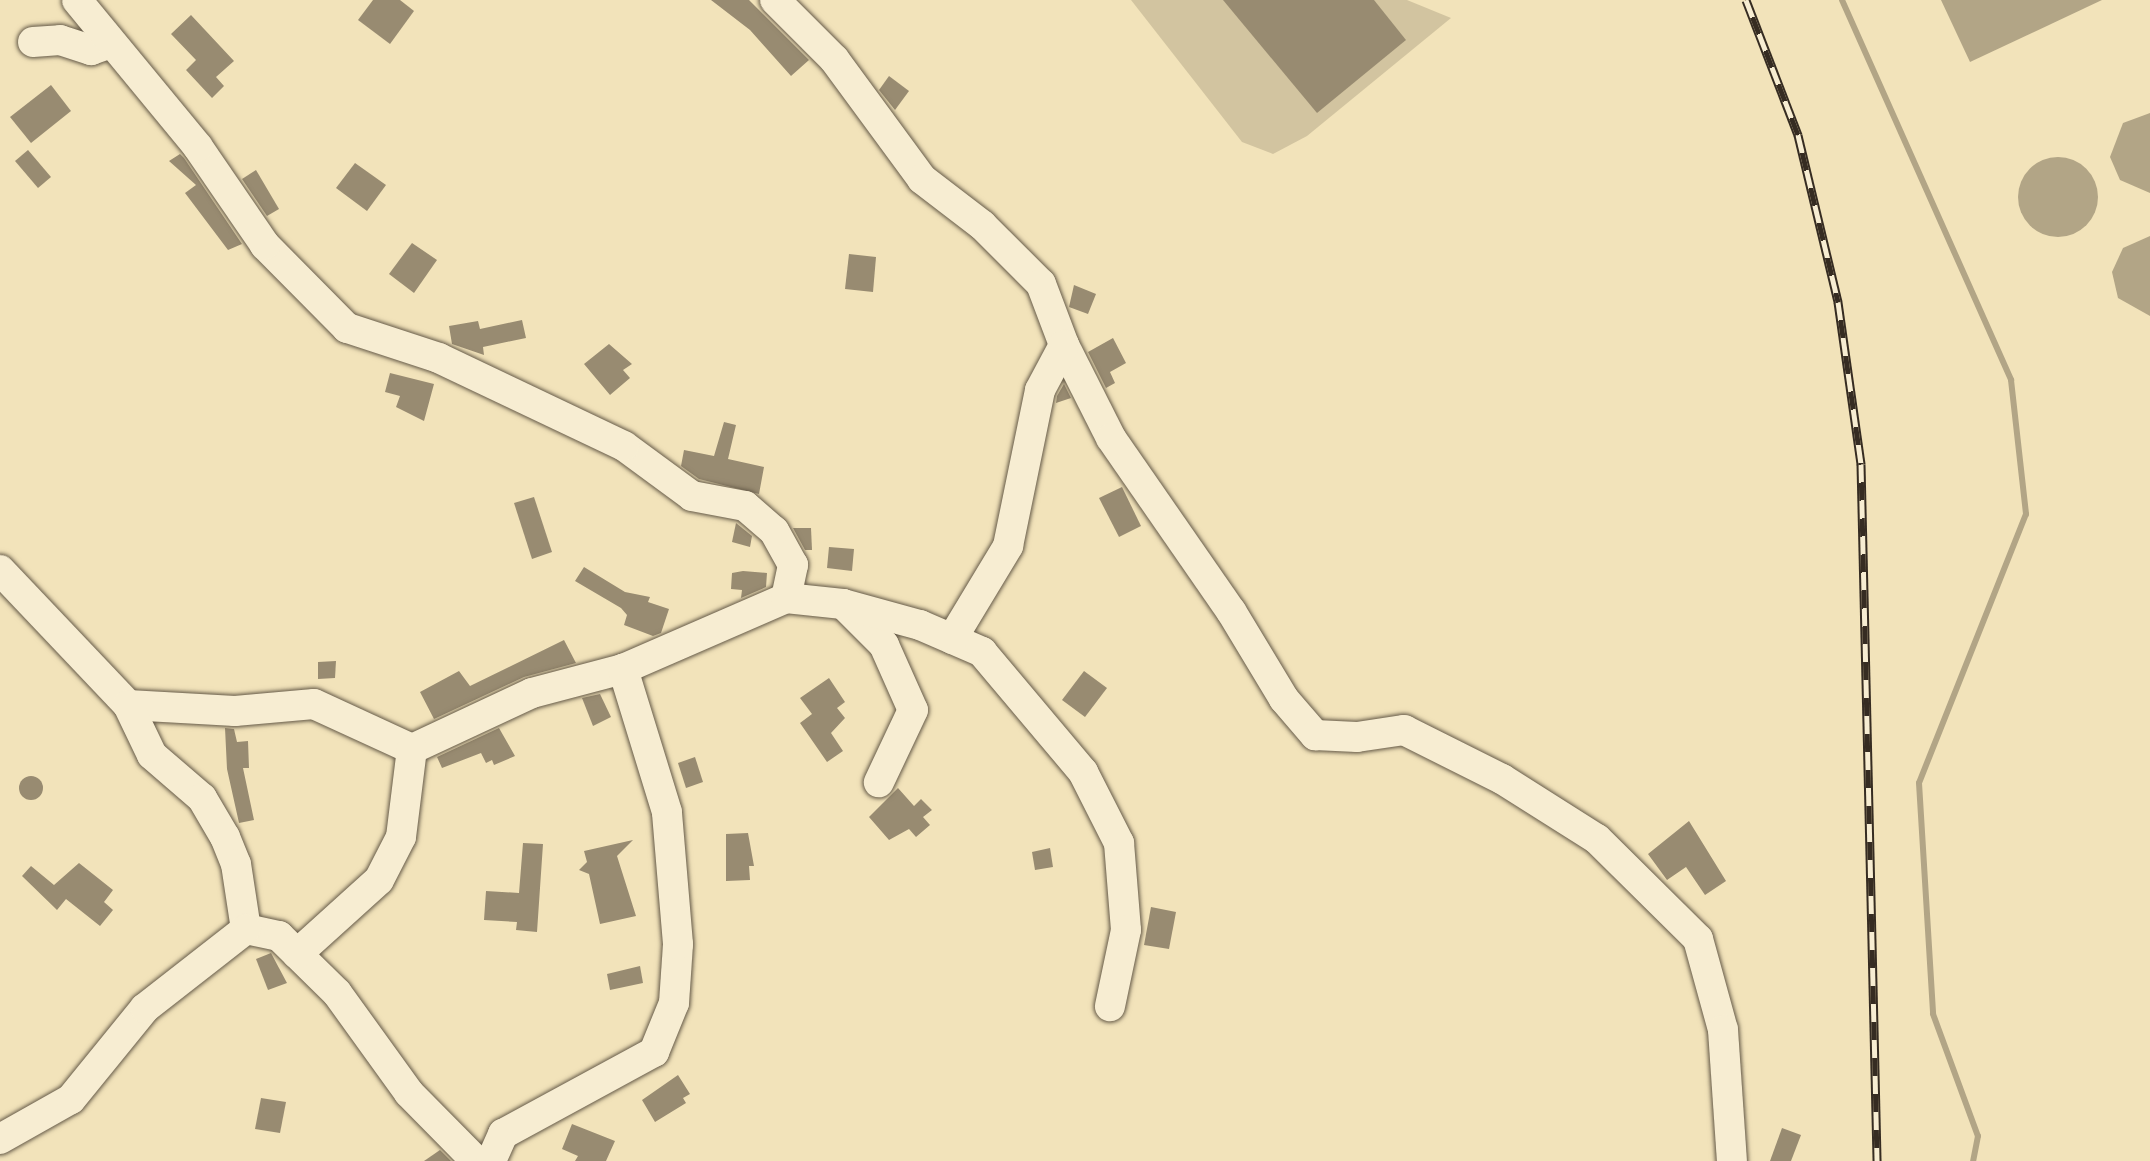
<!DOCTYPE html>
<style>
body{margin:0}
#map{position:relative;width:2150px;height:1161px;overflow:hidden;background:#f2e3ba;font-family:"Old Standard TT",serif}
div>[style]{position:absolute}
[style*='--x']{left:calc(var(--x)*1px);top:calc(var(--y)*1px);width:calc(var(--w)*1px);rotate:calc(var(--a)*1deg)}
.green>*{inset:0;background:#d2c4a0}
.water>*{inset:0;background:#b2a586}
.round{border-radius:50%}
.stream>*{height:6px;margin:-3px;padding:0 3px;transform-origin:3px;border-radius:3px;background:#b2a586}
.building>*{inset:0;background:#988b71}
.roads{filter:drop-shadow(0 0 2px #655a48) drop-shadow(0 0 2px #655a48)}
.minor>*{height:30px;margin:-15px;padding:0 15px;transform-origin:15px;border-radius:15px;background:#f7edd2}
.rail>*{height:9px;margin-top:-4.5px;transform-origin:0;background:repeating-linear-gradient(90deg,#f7edd2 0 18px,#362c22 0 36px);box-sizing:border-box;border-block:2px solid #362c22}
span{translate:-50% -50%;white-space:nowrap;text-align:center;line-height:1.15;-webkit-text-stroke:6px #f7edd2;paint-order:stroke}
</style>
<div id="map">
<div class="green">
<i style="clip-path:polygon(1131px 0,1407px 0,1451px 18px,1307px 136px,1273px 154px,1242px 142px)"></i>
</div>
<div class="water">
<i style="clip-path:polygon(1941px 0,2102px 0,1970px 62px)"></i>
<i style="clip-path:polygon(2150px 113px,2150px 193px,2120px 180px,2110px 157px,2123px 123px)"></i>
<i class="round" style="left:2018px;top:157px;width:80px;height:80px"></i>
<i style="clip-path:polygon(2150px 236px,2150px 316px,2118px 298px,2112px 272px,2123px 248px)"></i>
</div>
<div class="stream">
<i style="--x:1842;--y:0;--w:416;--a:66"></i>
<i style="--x:2011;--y:380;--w:135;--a:83.6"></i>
<i style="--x:2026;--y:514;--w:289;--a:111.7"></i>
<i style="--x:1919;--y:783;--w:231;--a:86.5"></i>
<i style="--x:1933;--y:1014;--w:130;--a:69.8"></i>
<i style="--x:1978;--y:1136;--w:25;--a:101"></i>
</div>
<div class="building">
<i style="clip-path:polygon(373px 0,400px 0,414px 11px,390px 44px,358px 20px)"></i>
<i style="clip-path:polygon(711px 0,749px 0,809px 60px,791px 76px,750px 30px)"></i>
<i style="clip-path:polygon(1223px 0,1374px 0,1406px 40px,1317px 113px)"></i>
<i style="clip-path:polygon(191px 15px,234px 61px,216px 77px,224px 86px,212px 98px,186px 70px,196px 60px,171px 34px)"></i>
<i style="clip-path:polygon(889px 76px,909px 91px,895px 110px,879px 90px)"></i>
<i style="clip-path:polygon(51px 85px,71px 111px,31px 143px,10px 117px)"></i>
<i style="clip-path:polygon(28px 150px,51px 177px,38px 188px,15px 161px)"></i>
<i style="clip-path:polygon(180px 154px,184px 158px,242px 244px,228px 250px,185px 193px,196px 185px,169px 161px)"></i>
<i style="clip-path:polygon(355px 163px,386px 185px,367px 211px,336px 188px)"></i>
<i style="clip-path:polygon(256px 170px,279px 209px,267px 216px,242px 179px)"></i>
<i style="clip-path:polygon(412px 243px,437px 260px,414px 293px,389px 274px)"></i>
<i style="clip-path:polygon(849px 254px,876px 257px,873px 292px,845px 289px)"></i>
<i style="clip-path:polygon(1074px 285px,1096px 294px,1088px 314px,1069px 307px)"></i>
<i style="clip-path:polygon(522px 320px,526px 338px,483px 347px,484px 355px,452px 344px,449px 326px,478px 321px,480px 329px)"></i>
<i style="clip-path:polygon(1113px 338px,1126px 363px,1110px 372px,1115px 383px,1106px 388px,1088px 352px)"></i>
<i style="clip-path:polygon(609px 344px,632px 364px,623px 370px,630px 378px,610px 395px,584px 364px)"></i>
<i style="clip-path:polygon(390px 373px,434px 384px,424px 421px,396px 407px,400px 396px,385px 392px)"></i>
<i style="clip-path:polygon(1064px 384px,1071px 398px,1056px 403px,1057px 396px)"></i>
<i style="clip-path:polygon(724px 422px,736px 425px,728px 459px,764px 467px,759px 494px,699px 479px,681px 466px,684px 450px,714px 456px)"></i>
<i style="clip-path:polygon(1122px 487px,1141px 526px,1119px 537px,1099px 498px)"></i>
<i style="clip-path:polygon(534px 497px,552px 552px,532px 559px,514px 503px)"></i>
<i style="clip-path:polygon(736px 523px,752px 536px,750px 547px,732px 542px)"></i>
<i style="clip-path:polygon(793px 528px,811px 528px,812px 550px,805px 550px)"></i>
<i style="clip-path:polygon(829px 547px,854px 549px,852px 571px,827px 568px)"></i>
<i style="clip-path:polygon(584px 567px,625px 592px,650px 597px,648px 602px,669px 609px,661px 633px,653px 636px,624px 625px,627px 615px,621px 608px,575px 581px)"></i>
<i style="clip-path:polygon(743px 571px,767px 573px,766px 587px,741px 598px,742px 590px,731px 589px,732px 573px)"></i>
<i style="clip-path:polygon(564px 640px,576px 663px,524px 677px,434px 719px,420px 692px,459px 671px,470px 686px)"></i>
<i style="clip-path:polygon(336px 661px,335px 678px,318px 679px,318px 662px)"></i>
<i style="clip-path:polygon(1084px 671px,1107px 688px,1085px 717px,1062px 700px)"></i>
<i style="clip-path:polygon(829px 678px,845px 702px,837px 708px,845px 718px,831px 733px,843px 751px,827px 762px,800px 723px,812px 714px,800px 698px)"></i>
<i style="clip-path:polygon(600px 694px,611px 717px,593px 726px,582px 698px)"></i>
<i style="clip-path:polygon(225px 728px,234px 729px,237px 742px,248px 741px,249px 768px,243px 768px,254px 820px,239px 823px,227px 769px)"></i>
<i style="clip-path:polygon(499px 728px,515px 756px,494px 765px,492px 760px,486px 763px,481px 753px,442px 768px,437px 757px)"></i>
<i style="clip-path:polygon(695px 757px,703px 782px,686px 788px,678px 763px)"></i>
<i class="round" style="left:19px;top:776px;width:24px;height:24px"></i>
<i style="clip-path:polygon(898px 788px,914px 806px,921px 799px,932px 810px,923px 817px,930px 825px,916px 837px,909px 829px,889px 840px,869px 817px)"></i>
<i style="clip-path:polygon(1689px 821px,1726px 881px,1705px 895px,1686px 867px,1667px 880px,1648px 854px)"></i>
<i style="clip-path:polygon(748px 833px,754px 866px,749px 866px,750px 880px,726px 881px,726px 834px)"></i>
<i style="clip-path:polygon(633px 840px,617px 856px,636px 916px,600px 924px,589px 874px,579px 870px,587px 862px,584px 851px)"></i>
<i style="clip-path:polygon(523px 843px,543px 844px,537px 932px,516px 930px,517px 922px,484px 920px,486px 891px,519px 893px)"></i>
<i style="clip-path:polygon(1050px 848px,1053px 867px,1035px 870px,1032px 852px)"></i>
<i style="clip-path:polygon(79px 863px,113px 890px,104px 902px,113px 910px,100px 926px,66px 899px,57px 910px,22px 876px,31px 866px,54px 885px)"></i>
<i style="clip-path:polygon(1151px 907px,1176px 912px,1169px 949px,1144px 945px)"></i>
<i style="clip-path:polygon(271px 953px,287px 983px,268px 990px,256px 959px)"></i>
<i style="clip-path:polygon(640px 966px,643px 983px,610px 990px,607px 974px)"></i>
<i style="clip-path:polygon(678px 1075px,690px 1094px,683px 1098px,686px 1103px,655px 1122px,642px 1100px)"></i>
<i style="clip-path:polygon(261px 1098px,286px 1102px,280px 1133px,255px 1129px)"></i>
<i style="clip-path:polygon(572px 1124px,615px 1141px,606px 1161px,575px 1161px,578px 1156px,562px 1149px)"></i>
<i style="clip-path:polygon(1782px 1128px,1801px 1135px,1791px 1161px,1770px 1161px)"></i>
<i style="clip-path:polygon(440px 1150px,451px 1161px,424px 1161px)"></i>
</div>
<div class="roads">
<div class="minor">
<i style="--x:775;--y:0;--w:83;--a:45"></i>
<i style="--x:834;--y:59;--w:149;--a:53.7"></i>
<i style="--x:922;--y:179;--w:76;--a:37.5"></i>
<i style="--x:982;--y:225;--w:83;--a:45"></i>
<i style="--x:1041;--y:284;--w:65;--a:69.3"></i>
<i style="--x:1064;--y:345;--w:104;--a:63.2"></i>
<i style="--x:1111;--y:438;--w:211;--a:55.3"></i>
<i style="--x:1231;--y:611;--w:103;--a:58.9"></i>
<i style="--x:1284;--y:699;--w:48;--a:49.3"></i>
<i style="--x:1315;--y:735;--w:42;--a:2.7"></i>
<i style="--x:1357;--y:737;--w:48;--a:-8.5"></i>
<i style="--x:1404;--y:730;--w:110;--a:26.6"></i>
<i style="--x:1502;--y:779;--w:112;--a:32.3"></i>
<i style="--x:1597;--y:839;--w:142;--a:44.7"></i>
<i style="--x:1698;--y:939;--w:94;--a:74.6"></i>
<i style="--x:1723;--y:1030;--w:131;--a:86.1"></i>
<i style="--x:33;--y:42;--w:27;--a:-4"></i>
<i style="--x:60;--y:40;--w:33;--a:18"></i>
<i style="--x:91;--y:50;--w:21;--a:-19"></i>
<i style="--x:0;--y:570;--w:186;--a:46.5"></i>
<i style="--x:128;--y:705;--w:107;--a:3.2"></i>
<i style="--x:235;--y:711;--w:79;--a:-5.1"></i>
<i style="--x:314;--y:704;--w:108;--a:24.7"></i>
<i style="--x:412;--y:749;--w:132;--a:-25"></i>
<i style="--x:532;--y:693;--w:94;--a:-14.8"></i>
<i style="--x:623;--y:669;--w:178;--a:-23.5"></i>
<i style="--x:786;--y:598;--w:34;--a:-78"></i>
<i style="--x:793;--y:565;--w:39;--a:-119"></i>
<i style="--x:774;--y:531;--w:38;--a:-139"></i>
<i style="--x:745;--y:506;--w:54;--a:-169.3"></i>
<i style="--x:692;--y:496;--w:84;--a:-143.7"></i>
<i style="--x:624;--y:446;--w:205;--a:-154.6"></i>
<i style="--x:439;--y:358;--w:97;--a:-161.9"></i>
<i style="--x:347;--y:328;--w:117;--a:-134.7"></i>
<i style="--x:265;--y:245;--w:119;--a:-124.4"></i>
<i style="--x:198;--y:147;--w:190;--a:-129.5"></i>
<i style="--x:786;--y:598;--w:57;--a:6"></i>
<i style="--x:843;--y:604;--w:58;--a:45"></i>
<i style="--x:884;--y:645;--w:71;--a:66"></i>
<i style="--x:913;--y:710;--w:80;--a:115.3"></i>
<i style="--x:843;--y:604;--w:80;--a:15.3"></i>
<i style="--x:920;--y:625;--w:68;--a:23.5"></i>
<i style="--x:982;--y:652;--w:157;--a:49.9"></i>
<i style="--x:1083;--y:772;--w:80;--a:63.1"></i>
<i style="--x:1119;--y:843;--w:87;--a:85.4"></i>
<i style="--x:1126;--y:930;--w:78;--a:101.9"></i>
<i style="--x:952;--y:639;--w:109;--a:-58.9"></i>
<i style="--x:1008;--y:546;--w:159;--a:-78.4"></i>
<i style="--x:1040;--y:390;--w:51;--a:-61.9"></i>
<i style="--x:128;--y:705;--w:55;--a:64.4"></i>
<i style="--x:152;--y:755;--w:66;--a:40.7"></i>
<i style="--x:202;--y:798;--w:45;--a:59.5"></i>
<i style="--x:225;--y:837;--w:29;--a:68"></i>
<i style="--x:236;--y:864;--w:66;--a:81.3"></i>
<i style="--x:246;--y:929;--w:34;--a:12"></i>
<i style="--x:279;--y:936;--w:81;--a:44.5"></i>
<i style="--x:337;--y:993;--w:123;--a:54.2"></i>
<i style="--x:409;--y:1093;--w:95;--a:45.4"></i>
<i style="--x:297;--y:954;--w:110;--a:-42.1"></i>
<i style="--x:379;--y:880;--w:48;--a:-62.9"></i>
<i style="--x:401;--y:837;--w:89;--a:-82.9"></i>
<i style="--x:0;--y:1139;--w:81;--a:-29.4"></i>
<i style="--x:71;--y:1099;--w:117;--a:-50.9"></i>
<i style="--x:145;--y:1008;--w:128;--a:-38"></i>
<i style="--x:491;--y:1161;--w:30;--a:-66"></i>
<i style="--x:503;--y:1134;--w:172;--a:-28.5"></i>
<i style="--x:654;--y:1052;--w:53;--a:-67.8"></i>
<i style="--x:674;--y:1003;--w:59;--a:-86.1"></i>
<i style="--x:678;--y:944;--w:132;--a:-94.8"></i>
<i style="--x:667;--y:812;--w:150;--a:-107.1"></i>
</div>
</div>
<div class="rail">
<i style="--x:1746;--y:0;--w:145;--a:68.9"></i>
<i style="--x:1798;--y:135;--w:172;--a:76.5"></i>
<i style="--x:1838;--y:302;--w:164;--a:81.9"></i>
<i style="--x:1861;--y:464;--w:697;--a:88.68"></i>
</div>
</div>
